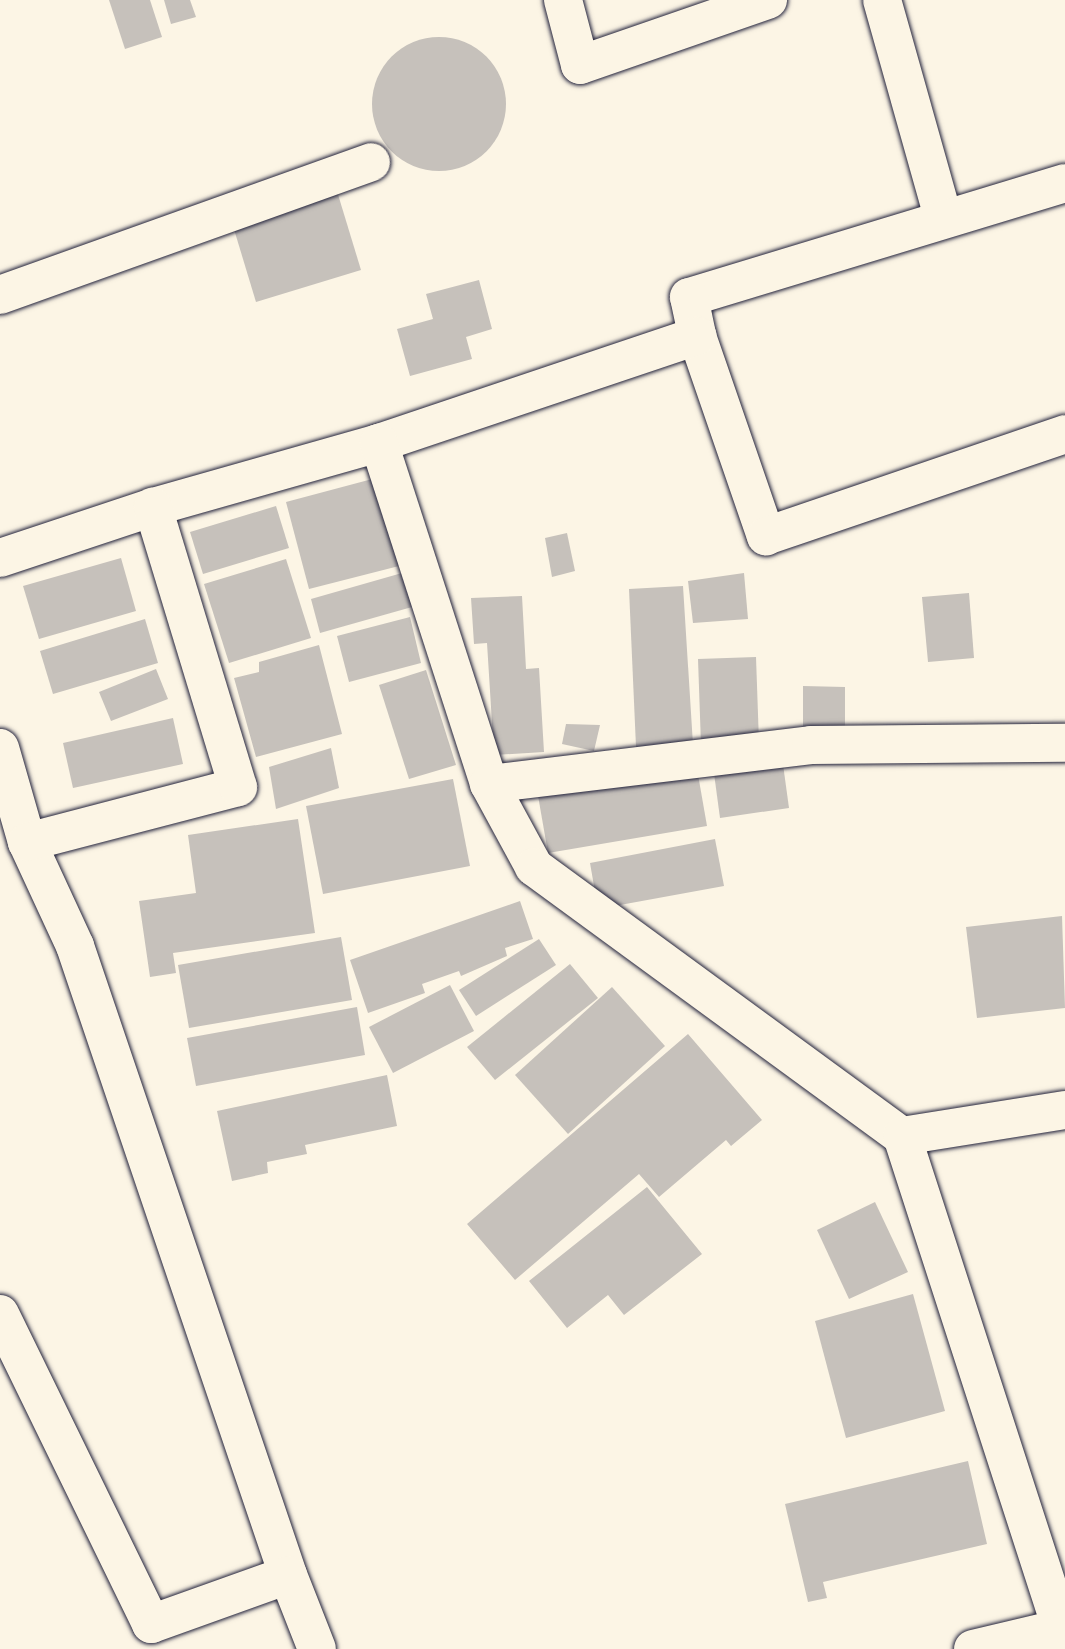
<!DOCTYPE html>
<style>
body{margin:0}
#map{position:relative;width:1065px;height:1649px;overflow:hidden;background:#fcf5e5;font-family:"Patrick Hand",sans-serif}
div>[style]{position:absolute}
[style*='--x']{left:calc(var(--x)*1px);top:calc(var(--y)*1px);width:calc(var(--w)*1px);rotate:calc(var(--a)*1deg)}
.building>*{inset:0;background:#c6c1bb}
.round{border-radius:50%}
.roads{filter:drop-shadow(0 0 2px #22223b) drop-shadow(0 0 2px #22223b)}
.minor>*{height:38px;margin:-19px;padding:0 19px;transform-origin:19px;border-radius:19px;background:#fcf5e5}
span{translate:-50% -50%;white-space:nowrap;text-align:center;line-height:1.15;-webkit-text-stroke:5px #fcf5e5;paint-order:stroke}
</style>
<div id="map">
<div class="building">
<i style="clip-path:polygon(109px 0,150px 0,162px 37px,125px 49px)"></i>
<i style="clip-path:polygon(164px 0,190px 0,196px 17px,171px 24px)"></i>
<i class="round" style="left:372px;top:37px;width:134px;height:134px"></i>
<i style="clip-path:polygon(333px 178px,361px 270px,256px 302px,233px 226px)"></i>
<i style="clip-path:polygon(479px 280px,492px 329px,466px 337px,472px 359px,410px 376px,397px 329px,433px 319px,426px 294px)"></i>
<i style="clip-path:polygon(376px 478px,399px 566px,309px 589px,286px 502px)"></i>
<i style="clip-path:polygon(276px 506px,289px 548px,203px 574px,190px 532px)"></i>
<i style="clip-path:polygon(567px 533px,575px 571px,552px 577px,545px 538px)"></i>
<i style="clip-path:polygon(121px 558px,136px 611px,39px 639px,23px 586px)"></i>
<i style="clip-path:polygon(286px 559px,311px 638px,229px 663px,204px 584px)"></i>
<i style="clip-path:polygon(402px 573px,412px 607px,320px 633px,311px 599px)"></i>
<i style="clip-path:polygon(744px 573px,748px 619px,693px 623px,688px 581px)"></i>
<i style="clip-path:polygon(683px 586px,693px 745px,636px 747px,629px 589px)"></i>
<i style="clip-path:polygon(969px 593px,974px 658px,928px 662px,922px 597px)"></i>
<i style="clip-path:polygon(522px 596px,526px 669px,539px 668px,544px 752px,494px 755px,487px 643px,474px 644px,471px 598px)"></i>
<i style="clip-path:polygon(410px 617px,421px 663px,349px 682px,337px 636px)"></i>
<i style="clip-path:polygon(145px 619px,158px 663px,53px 694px,40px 651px)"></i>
<i style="clip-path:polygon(319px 645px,342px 734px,256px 757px,234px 678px,259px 672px,259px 662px)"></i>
<i style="clip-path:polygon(756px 657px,759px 743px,701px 745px,698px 659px)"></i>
<i style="clip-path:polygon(156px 669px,168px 699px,111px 721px,99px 692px)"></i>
<i style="clip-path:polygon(426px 670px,456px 765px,409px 779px,379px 685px)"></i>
<i style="clip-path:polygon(803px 686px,845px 687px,845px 739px,803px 739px)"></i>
<i style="clip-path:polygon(173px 718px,183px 764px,73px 788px,63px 743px)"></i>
<i style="clip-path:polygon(566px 724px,600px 725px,594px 751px,562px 744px)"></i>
<i style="clip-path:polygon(331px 748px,339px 788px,276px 809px,269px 767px)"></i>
<i style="clip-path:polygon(782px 757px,789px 808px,720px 818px,713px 766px)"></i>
<i style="clip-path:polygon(696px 763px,707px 826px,548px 853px,537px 790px)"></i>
<i style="clip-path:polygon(453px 779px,470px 866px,323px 894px,306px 806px)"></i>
<i style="clip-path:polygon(298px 819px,315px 933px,173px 953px,176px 973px,150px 977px,139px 901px,196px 893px,188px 835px)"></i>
<i style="clip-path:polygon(715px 839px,724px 886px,598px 909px,590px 863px)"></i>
<i style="clip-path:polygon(520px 901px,533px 939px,505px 948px,507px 956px,461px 976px,459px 971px,422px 984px,425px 993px,368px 1013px,350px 960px)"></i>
<i style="clip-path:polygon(1062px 916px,1065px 1008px,977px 1018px,966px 927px)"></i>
<i style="clip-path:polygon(341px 937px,352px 1000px,189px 1028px,178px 965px)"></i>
<i style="clip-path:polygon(539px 939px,556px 965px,476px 1016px,459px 990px)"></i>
<i style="clip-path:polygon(570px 964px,598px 998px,495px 1080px,467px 1047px)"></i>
<i style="clip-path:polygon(450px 985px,474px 1031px,393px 1073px,369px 1027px)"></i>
<i style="clip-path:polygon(612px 987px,665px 1046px,568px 1134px,515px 1075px)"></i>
<i style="clip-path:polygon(357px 1007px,365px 1055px,196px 1086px,187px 1038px)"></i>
<i style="clip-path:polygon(688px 1034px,762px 1120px,731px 1146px,726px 1140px,659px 1197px,639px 1174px,515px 1280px,467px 1224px)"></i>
<i style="clip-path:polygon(387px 1075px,397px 1126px,305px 1145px,307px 1154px,267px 1162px,268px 1173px,232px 1181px,217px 1111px)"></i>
<i style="clip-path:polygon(647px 1187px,702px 1254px,624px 1315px,608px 1295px,567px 1328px,529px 1281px)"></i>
<i style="clip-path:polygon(875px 1202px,908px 1272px,849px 1299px,817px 1230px)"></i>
<i style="clip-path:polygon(913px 1294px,945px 1411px,846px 1438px,815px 1321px)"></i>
<i style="clip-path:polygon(968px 1461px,987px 1544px,823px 1582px,827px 1598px,808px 1602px,785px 1504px)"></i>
</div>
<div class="roads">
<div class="minor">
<i style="--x:563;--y:0;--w:67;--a:75.3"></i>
<i style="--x:580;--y:65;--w:199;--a:-19.1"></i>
<i style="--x:882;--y:0;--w:225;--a:74.3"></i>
<i style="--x:1065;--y:183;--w:393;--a:163.1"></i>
<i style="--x:689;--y:297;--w:40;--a:78"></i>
<i style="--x:697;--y:336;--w:212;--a:71"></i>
<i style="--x:766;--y:536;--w:316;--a:-18.8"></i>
<i style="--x:0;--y:295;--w:394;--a:-19.7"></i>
<i style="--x:379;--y:443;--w:336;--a:-18.6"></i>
<i style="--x:0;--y:558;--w:161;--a:-18.4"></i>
<i style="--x:153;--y:507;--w:235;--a:-15.8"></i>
<i style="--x:379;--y:443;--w:358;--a:72.1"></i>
<i style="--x:489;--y:784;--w:94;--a:61.5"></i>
<i style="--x:534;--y:867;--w:456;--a:36.2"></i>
<i style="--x:902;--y:1136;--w:530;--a:72.08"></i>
<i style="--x:0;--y:748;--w:98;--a:74"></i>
<i style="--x:27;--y:842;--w:115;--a:65.2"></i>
<i style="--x:75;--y:946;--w:664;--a:71.29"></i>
<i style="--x:288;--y:1575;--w:79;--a:68.6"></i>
<i style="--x:489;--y:784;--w:324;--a:-6.9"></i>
<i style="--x:811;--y:745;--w:254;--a:-0.5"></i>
<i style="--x:27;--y:842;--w:218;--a:-14.6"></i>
<i style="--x:238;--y:787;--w:293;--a:-106.9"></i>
<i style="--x:902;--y:1136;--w:165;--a:-9.1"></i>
<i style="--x:0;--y:1314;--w:345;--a:64"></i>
<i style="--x:151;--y:1624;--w:145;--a:-19.7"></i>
<i style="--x:973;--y:1649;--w:90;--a:-13.4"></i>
</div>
</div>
</div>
